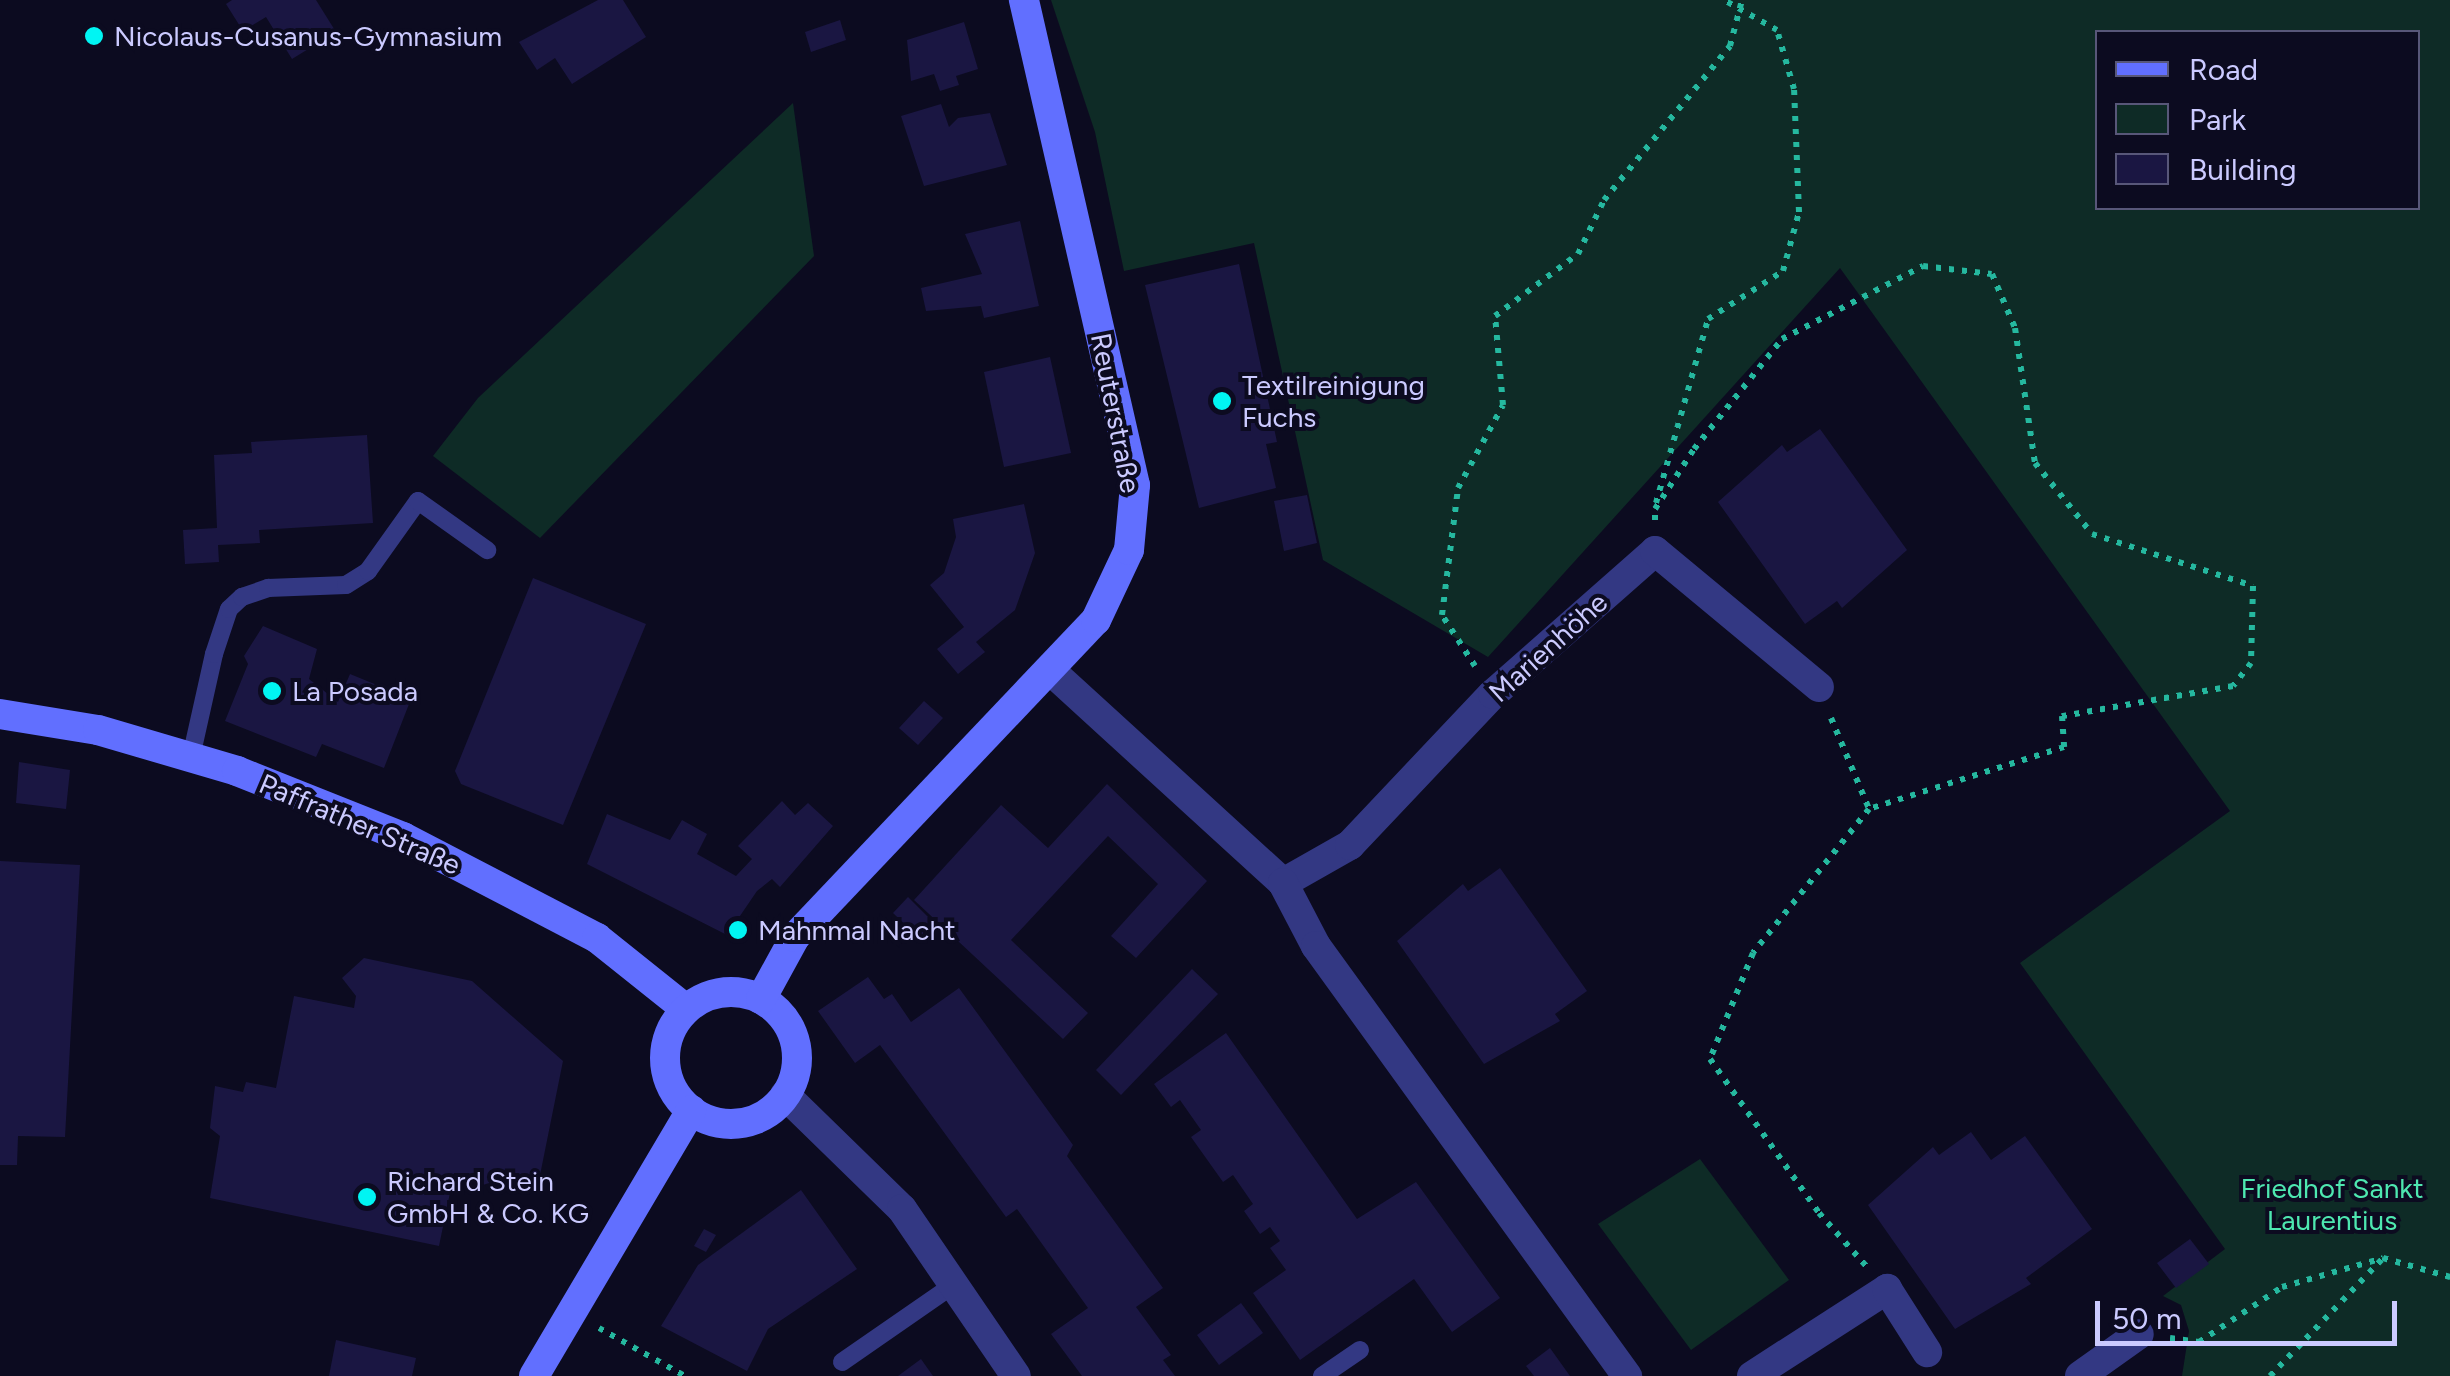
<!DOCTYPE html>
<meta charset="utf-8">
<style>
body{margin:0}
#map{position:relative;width:2450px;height:1376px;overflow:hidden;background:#0c0b20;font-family:Figtree,sans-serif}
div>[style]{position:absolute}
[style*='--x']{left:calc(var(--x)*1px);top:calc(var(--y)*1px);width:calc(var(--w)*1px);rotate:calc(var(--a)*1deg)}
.green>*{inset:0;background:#0e2b26}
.building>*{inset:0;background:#1a1642}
.path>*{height:6px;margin-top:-3px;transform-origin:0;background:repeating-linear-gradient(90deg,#25b89f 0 5px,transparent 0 13px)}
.lane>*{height:18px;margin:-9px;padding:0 9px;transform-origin:9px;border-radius:9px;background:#333883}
.street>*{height:30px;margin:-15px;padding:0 15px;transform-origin:15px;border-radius:15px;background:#333883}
.secondary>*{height:30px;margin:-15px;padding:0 15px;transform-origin:15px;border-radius:15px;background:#616fff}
.secondary>.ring{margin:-15px;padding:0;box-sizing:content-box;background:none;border:30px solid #616fff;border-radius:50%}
.dots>*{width:28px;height:28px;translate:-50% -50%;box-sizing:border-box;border:5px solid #0c0b20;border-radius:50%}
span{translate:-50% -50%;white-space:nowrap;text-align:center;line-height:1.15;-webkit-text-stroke:8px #0c0b20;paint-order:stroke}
.poi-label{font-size:28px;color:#cbcaff}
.left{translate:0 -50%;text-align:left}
.street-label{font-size:28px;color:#cbcaff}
.park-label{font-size:28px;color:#4ee7b0}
.legend{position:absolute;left:2095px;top:30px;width:325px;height:180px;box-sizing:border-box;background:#0c0b20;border:2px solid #585779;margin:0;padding:12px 18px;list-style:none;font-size:30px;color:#cbcaff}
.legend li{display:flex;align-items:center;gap:20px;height:50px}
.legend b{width:50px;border:2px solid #585779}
.scale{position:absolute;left:2095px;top:1301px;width:302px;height:45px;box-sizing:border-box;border:5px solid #cbcaff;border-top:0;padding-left:12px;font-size:30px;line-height:35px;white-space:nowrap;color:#cbcaff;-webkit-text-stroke:8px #0c0b20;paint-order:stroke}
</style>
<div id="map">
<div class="green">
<i style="clip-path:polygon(evenodd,1051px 0,2450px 0,2450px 1376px,2182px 1376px,2189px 1331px,2181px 1305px,2163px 1296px,2225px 1249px,2020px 963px,2230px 811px,1840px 268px,1488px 657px,1323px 560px,1254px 243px,1124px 271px,1095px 132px,1051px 0,2098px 32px,2418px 32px,2418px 208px,2098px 208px,2098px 32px)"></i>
<i style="clip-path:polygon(793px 103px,814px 256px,540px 538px,433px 456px,478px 398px)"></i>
<i style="clip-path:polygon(1700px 1159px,1789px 1280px,1691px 1350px,1598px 1224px)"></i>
</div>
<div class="building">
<i style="clip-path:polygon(232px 0,316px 0,336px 32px,292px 59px,266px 17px,243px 31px,226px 4px)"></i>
<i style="clip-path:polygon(598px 0,623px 0,646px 37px,572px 84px,555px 58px,537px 70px,519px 42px)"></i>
<i style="clip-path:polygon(840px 20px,846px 40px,811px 52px,805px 32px)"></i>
<i style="clip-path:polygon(964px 22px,978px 69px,956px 76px,959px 85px,940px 91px,934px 74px,911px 81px,907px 40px)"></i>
<i style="clip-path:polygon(941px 104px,949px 127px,958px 118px,990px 113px,1007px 165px,924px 186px,901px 116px)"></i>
<i style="clip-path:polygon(1020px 221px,1039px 306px,984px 318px,981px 306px,926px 311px,921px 288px,982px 274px,965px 234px)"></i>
<i style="clip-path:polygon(1239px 264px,1277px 442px,1266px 444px,1276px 488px,1199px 508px,1145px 285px)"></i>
<i style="clip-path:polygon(1050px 357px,1071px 453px,1004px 467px,984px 372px)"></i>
<i style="clip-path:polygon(1820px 429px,1907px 550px,1842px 608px,1837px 601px,1805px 624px,1718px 502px,1782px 445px,1787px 452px)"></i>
<i style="clip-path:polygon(367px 435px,373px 523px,259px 530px,260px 543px,218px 545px,219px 562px,185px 564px,183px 530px,217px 528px,214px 455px,252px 453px,251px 442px)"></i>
<i style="clip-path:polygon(1307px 495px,1317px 543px,1284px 551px,1274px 501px)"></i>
<i style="clip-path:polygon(1024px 504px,1035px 553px,1015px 610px,976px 642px,985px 652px,958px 674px,937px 649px,964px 627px,930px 585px,944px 573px,956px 537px,953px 519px)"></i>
<i style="clip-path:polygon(533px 578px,646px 624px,563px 825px,461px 784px,455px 771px)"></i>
<i style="clip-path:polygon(263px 626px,317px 649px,309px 679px,338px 702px,350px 674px,411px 699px,384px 768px,322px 744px,316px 757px,225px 721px,248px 664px,244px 656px)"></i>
<i style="clip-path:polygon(924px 701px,943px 718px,918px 745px,899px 728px)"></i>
<i style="clip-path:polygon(19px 762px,70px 770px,66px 809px,16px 803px)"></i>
<i style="clip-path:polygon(1107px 784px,1207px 881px,1136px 958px,1111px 936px,1158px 884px,1108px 836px,1011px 940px,1088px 1013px,1063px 1039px,914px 900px,1001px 805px,1048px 848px)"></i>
<i style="clip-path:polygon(782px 801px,795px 815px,808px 803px,833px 826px,780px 887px,772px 879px,757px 891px,727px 935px,587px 864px,607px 814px,670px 840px,682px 820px,707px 834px,697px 854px,736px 876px,752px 859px,738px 846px)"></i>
<i style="clip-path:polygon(0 861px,80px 865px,65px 1137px,18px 1136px,17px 1165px,0 1165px)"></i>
<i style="clip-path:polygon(1500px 868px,1587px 991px,1555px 1014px,1560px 1021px,1484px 1064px,1397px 941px,1463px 884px,1468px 891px)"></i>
<i style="clip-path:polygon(908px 897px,934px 923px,919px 938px,893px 913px)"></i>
<i style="clip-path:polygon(364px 958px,472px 981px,563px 1061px,536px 1195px,453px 1178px,439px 1246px,210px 1198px,220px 1136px,210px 1128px,215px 1086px,243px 1092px,246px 1082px,276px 1088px,294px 996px,354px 1008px,356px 996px,342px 978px)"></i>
<i style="clip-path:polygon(1192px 969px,1218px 994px,1121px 1095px,1096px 1070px)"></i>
<i style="clip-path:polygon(868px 977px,884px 999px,892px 994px,911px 1022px,959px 988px,1073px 1145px,1067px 1156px,1163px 1288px,1136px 1307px,1171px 1355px,1163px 1360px,1175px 1376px,1082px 1376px,1051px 1334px,1088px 1308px,1017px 1209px,1006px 1217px,880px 1045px,855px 1063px,818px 1011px)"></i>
<i style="clip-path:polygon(1226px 1033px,1357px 1219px,1416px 1182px,1500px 1298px,1452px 1332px,1414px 1279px,1300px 1360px,1253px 1293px,1286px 1270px,1270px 1248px,1280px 1241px,1270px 1227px,1260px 1234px,1244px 1211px,1253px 1204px,1233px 1175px,1223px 1182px,1191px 1137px,1201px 1130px,1180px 1100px,1171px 1107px,1154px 1084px)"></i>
<i style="clip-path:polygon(1971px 1132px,1991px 1160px,2025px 1136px,2092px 1229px,2026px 1278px,2031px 1284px,1955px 1329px,1868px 1205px,1933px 1147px,1939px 1155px)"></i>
<i style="clip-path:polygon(801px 1190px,857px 1269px,768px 1329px,747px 1371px,661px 1326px,698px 1265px)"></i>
<i style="clip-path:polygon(704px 1229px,716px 1235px,706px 1252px,694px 1246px)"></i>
<i style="clip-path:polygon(2190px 1239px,2209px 1264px,2176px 1288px,2157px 1263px)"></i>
<i style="clip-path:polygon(1241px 1303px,1263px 1333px,1219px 1365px,1197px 1335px)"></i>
<i style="clip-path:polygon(336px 1340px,416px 1358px,412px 1376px,329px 1376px)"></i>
<i style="clip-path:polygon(1550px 1348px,1570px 1376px,1534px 1376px,1526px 1366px)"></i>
<i style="clip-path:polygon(921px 1359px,933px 1376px,898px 1376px)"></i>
</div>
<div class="path">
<i style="--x:1656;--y:503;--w:191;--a:-74.2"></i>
<i style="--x:1708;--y:319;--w:89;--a:-32.6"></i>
<i style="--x:1783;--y:271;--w:61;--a:-74.8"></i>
<i style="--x:1799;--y:212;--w:123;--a:-92.3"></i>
<i style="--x:1794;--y:89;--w:61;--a:-106.1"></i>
<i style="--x:1777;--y:30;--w:61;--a:-150.5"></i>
<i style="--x:1655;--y:520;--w:11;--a:-90"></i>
<i style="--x:1655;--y:509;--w:72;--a:-57"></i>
<i style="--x:1694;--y:449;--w:141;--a:-51.3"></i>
<i style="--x:1782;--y:339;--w:159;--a:-27.4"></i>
<i style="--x:1923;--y:266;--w:69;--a:6.6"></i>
<i style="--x:1992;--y:274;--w:59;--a:66.9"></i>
<i style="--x:2015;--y:328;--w:136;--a:81.6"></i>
<i style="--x:2035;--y:463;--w:91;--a:51.2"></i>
<i style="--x:2092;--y:534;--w:169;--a:17.9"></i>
<i style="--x:2253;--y:586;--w:77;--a:91.5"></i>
<i style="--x:2251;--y:663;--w:29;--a:128"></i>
<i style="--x:2233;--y:686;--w:174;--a:170"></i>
<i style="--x:2062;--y:716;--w:31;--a:86"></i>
<i style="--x:2064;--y:747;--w:205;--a:162.4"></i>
<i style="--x:1475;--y:666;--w:61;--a:-122.9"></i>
<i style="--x:1442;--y:615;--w:128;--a:-82.8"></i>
<i style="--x:1458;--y:488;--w:94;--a:-61.5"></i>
<i style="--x:1503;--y:405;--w:89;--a:-95.1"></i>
<i style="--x:1495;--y:316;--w:104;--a:-36.8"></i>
<i style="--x:1578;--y:254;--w:60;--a:-64.3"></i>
<i style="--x:1604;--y:200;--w:199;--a:-50.7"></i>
<i style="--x:1730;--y:46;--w:48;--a:-75.4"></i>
<i style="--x:1831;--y:718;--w:99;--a:67.3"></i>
<i style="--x:1869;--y:809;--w:185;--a:128.9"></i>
<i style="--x:1753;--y:953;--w:114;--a:112.1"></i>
<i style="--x:1710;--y:1059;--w:189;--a:54.7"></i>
<i style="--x:1819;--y:1213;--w:71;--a:48.4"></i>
<i style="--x:599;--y:1328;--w:98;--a:29.2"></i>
<i style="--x:2170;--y:1338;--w:29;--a:8"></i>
<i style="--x:2199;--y:1342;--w:100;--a:-33.5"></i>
<i style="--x:2282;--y:1287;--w:105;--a:-16"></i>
<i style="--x:2383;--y:1258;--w:70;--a:15.8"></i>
<i style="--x:2270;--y:1376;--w:163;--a:-46.2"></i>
</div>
<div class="lane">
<i style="--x:191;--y:757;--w:106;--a:-77.4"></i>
<i style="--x:214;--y:654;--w:47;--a:-71.6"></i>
<i style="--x:229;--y:609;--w:18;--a:-43"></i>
<i style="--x:242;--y:597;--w:28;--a:-19"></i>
<i style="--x:268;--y:588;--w:78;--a:-2.2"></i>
<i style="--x:346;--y:585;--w:26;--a:-32"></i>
<i style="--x:368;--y:571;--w:86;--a:-54.5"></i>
<i style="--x:418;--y:501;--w:85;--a:35.4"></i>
<i style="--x:842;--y:1362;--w:135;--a:-34.7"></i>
<i style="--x:1322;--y:1376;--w:46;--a:-34.4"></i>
</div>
<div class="street">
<i style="--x:1050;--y:670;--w:316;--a:42.4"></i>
<i style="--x:1283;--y:883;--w:77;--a:-29.6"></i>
<i style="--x:1350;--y:845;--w:208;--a:-46.6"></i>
<i style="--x:1493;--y:694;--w:216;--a:-41.4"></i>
<i style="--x:1655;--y:551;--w:213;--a:39.7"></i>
<i style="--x:1283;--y:883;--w:71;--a:62.4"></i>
<i style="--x:1316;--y:946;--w:531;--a:54.12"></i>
<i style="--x:785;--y:1095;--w:163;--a:44.3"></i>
<i style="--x:902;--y:1209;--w:202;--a:55.7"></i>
<i style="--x:1752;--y:1376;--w:161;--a:-32.8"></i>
<i style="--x:1887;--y:1289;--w:75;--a:57.6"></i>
<i style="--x:2080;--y:1376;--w:72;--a:-35.4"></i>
</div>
<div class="secondary">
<i style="--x:0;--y:714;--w:99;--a:9.3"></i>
<i style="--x:98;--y:730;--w:145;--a:16.4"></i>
<i style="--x:237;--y:771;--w:179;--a:21.7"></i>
<i style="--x:403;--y:837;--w:219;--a:27.5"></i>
<i style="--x:597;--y:938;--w:114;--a:38.6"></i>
<i class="ring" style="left:665px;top:992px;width:102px;height:102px"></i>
<i style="--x:761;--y:999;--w:71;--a:-61.3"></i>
<i style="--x:795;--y:937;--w:437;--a:-46.5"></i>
<i style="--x:1096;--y:620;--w:77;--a:-64.8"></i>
<i style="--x:1129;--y:550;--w:65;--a:-84.7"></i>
<i style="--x:1135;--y:485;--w:498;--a:-102.9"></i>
<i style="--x:534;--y:1376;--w:309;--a:-59.4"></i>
</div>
<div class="dots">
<i style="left:94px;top:36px;background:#00f5f3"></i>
<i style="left:1222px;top:401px;background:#00f5f3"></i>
<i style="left:272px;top:691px;background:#00f5f3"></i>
<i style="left:738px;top:930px;background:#00f5f3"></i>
<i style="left:367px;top:1197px;background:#00f5f3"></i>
</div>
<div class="poi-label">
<span class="left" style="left:114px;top:36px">Nicolaus-Cusanus-Gymnasium</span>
<span class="left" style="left:1242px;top:401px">Textilreinigung<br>Fuchs</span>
<span class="left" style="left:292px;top:691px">La Posada</span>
<span class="left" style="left:758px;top:930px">Mahnmal Nacht</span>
<span class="left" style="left:387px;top:1197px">Richard Stein<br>GmbH &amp; Co. KG</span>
</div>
<div class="street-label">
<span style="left:1116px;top:413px;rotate:79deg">Reuterstraße</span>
<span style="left:1548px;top:647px;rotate:-42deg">Marienhöhe</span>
<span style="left:360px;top:824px;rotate:23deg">Paffrather Straße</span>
</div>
<div class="park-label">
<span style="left:2332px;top:1204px">Friedhof Sankt<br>Laurentius</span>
</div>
<ul class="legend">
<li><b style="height:12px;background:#616fff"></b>Road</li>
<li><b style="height:28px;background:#0e2b26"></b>Park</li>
<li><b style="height:28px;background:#1a1642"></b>Building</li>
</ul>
<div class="scale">50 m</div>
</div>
